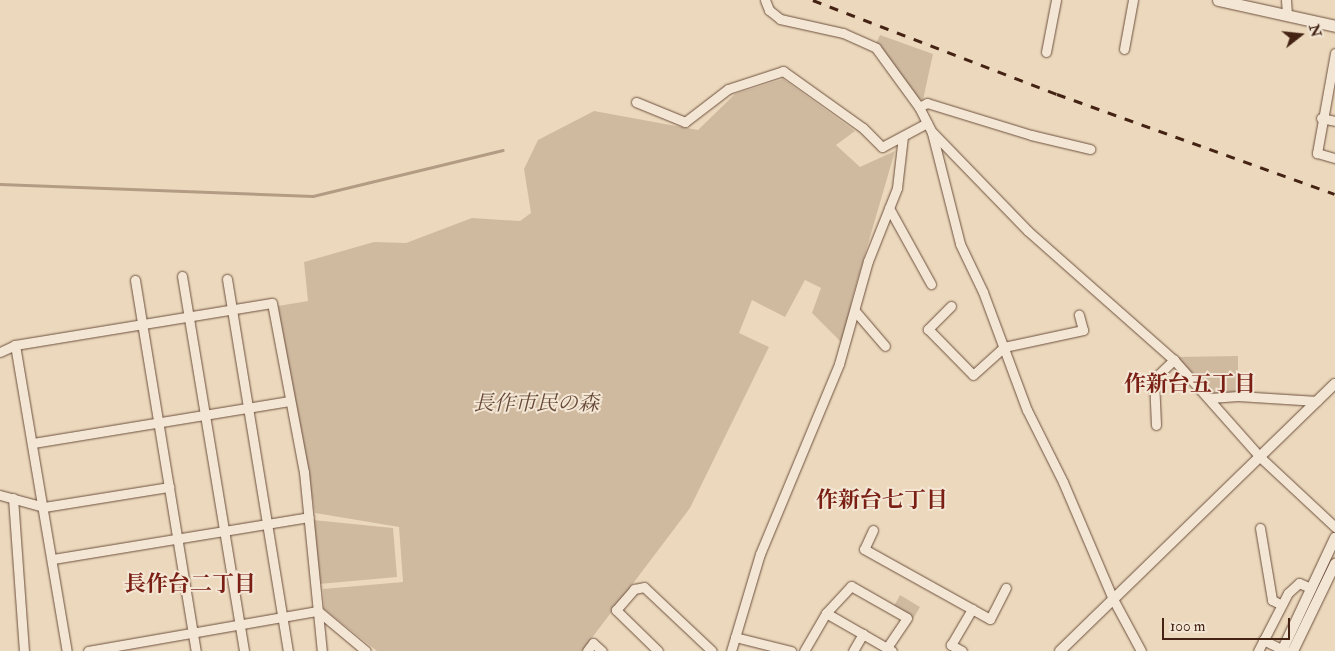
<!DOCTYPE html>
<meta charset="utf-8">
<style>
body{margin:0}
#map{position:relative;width:1335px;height:651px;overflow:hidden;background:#ecd9bd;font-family:"IM FELL Double Pica","Noto Serif JP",serif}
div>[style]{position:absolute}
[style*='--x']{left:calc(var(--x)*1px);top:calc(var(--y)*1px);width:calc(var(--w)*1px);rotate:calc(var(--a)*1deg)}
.green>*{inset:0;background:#cfbaa0}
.stream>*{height:2.5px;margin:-1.25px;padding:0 1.25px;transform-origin:1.25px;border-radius:1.25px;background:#b39b84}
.roads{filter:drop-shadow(0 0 1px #6e503e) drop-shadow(0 0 1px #6e503e)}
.minor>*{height:9px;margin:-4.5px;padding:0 4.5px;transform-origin:4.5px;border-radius:4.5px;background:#f3e6d4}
.tertiary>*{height:10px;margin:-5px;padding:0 5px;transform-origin:5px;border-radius:5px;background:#f3e6d4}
.secondary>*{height:11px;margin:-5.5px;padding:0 5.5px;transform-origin:5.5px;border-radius:5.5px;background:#f3e6d4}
.rail>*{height:2.5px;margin-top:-1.25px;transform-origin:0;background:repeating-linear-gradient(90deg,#442314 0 9px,transparent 0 18px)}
span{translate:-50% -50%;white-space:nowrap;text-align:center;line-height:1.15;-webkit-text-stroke:4px #f3e6d4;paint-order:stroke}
.park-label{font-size:21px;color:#674937;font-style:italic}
.neighbourhood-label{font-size:22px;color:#7a1f14;font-weight:700}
.north{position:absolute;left:1275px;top:10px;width:50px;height:50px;-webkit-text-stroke:4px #f3e6d4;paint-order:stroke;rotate:74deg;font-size:14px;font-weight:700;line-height:20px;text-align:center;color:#442314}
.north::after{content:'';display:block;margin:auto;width:18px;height:22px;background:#442314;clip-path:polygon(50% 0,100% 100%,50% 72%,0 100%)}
.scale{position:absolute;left:1162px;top:618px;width:128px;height:22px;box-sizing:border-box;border:2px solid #442314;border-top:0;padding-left:6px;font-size:15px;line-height:18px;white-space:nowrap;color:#442314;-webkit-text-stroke:4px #f3e6d4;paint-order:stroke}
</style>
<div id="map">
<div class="green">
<i style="clip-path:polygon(880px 35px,933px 54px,923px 100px,917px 98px,876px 44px)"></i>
<i style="clip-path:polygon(783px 79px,855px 131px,836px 145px,860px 167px,895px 151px,852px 299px,844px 345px,812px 313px,821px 288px,805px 280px,785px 317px,752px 300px,739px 333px,769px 347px,690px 508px,582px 651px,377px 651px,324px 609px,323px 589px,403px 582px,399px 527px,315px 513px,278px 306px,308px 301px,304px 262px,374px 242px,406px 243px,472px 218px,520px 221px,531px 213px,524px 169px,538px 140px,594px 111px,698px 130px,735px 94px)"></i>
<i style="clip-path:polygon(1238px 356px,1238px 394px,1212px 395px,1176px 357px)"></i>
<i style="clip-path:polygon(313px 520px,393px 528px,397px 577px,319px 584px)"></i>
<i style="clip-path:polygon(900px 595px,920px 607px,913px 619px,893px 608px)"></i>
</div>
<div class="stream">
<i style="--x:0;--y:184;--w:313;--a:2.2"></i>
<i style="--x:313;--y:196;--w:195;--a:-13.6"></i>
</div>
<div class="roads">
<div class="minor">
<i style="--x:765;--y:0;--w:11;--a:68"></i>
<i style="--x:769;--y:10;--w:14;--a:39"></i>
<i style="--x:780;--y:19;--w:65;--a:12.5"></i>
<i style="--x:843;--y:33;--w:36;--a:24"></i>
<i style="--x:876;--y:48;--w:73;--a:53.9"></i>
<i style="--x:919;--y:107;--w:29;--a:63"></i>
<i style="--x:932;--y:133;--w:114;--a:75.8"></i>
<i style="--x:960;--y:244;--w:53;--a:64.4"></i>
<i style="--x:983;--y:292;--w:126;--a:69.6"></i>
<i style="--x:1027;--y:410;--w:80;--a:63.4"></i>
<i style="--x:1063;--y:482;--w:127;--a:66.9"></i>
<i style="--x:1113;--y:599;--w:59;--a:61.7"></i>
<i style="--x:1286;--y:0;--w:16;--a:86"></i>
<i style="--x:1124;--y:49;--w:50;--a:-79.6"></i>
<i style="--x:1046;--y:52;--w:53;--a:-79.1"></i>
<i style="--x:1335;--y:53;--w:102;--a:100.2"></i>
<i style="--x:1317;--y:153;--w:19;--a:16"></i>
<i style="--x:636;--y:102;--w:53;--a:22.2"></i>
<i style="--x:685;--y:122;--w:54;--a:-37.5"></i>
<i style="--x:728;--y:89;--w:58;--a:-18.1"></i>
<i style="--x:783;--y:71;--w:98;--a:35.5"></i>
<i style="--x:863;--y:128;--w:27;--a:45"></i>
<i style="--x:882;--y:147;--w:51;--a:-28.1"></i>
<i style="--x:919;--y:107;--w:9;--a:-27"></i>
<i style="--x:927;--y:103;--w:109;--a:17.1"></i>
<i style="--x:1031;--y:135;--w:61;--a:13.3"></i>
<i style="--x:1321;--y:118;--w:14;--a:12"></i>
<i style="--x:933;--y:133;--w:136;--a:45.9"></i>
<i style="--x:1028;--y:231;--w:195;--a:41.5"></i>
<i style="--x:1174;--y:360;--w:130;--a:48.4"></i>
<i style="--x:1260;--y:457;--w:103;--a:43"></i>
<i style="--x:889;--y:208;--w:87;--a:61.1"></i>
<i style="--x:182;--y:276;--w:380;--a:80.6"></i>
<i style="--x:227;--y:279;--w:377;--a:80.7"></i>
<i style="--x:135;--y:280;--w:376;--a:80.7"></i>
<i style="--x:951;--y:306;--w:33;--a:135"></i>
<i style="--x:928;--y:329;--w:64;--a:45.6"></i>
<i style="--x:973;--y:375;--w:42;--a:-42.1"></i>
<i style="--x:1004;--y:347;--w:81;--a:-12.1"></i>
<i style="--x:1083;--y:330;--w:16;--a:-105"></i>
<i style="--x:855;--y:311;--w:46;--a:49.4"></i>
<i style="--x:15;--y:345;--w:310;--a:80.4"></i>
<i style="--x:0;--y:352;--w:17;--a:-25"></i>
<i style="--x:15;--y:345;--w:260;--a:-9.3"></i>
<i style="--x:272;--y:303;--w:172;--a:79.3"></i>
<i style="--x:304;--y:472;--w:180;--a:84.3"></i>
<i style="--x:1210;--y:398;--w:28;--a:-4"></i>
<i style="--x:1238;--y:396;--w:79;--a:3.6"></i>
<i style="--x:1156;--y:425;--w:46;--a:-92.5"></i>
<i style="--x:1154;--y:379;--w:28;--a:-44"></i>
<i style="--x:33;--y:443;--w:260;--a:-9.3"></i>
<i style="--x:0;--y:495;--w:46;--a:15.3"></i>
<i style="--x:44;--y:507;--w:127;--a:-9.1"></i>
<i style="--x:13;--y:498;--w:153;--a:85.9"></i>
<i style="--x:1260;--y:528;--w:73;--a:80.5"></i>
<i style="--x:1272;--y:600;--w:9;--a:27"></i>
<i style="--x:873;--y:530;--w:21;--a:115"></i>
<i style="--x:864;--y:549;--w:144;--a:29.1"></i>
<i style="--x:990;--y:619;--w:35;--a:-63"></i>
<i style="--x:53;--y:559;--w:259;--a:-9.3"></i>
<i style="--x:826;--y:613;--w:76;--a:29.9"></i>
<i style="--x:735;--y:637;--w:58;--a:14"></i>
<i style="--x:1263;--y:640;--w:25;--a:26"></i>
<i style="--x:88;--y:651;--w:233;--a:-9.9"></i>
<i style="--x:318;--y:611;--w:62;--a:39.8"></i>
<i style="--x:587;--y:651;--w:10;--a:-53"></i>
<i style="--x:593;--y:643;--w:12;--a:42"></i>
<i style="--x:658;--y:651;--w:59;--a:-135.7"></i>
<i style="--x:616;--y:610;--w:28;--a:-49"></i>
<i style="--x:634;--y:589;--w:10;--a:-11"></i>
<i style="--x:644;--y:587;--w:93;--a:43.3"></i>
<i style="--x:731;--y:651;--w:101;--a:-73.4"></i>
<i style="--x:760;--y:554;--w:206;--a:-67.4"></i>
<i style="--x:839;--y:364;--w:107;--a:-74.3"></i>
<i style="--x:868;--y:261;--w:79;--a:-68.3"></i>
<i style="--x:897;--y:188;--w:52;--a:-83.4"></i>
<i style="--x:804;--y:651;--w:44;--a:-59.9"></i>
<i style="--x:826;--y:613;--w:37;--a:-47"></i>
<i style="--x:851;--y:586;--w:64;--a:29.7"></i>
<i style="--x:907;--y:618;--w:36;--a:124"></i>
<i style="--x:853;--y:651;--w:20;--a:-60"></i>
<i style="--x:962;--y:651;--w:13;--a:-151"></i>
<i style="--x:951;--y:645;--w:42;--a:-59.7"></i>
<i style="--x:1258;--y:651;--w:65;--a:-62.7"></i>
<i style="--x:1288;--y:593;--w:15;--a:-42"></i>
<i style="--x:1299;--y:583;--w:13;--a:23"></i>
</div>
<div class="tertiary">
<i style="--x:1060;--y:651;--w:383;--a:-44.2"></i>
<i style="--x:1282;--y:651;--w:125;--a:-64.9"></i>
<i style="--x:1293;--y:651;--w:97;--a:-64.2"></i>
</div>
<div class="secondary">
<i style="--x:1218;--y:0;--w:120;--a:12.5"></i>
</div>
</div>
<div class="rail">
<i style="--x:813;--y:0;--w:261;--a:21.1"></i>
<i style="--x:1057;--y:94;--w:295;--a:19.8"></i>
</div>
<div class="park-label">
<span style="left:536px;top:404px">長作市民の森</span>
</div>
<div class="neighbourhood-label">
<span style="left:1190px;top:385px">作新台五丁目</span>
<span style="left:882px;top:501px">作新台七丁目</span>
<span style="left:190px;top:585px">長作台二丁目</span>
</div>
<div class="north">N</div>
<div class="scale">100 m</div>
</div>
